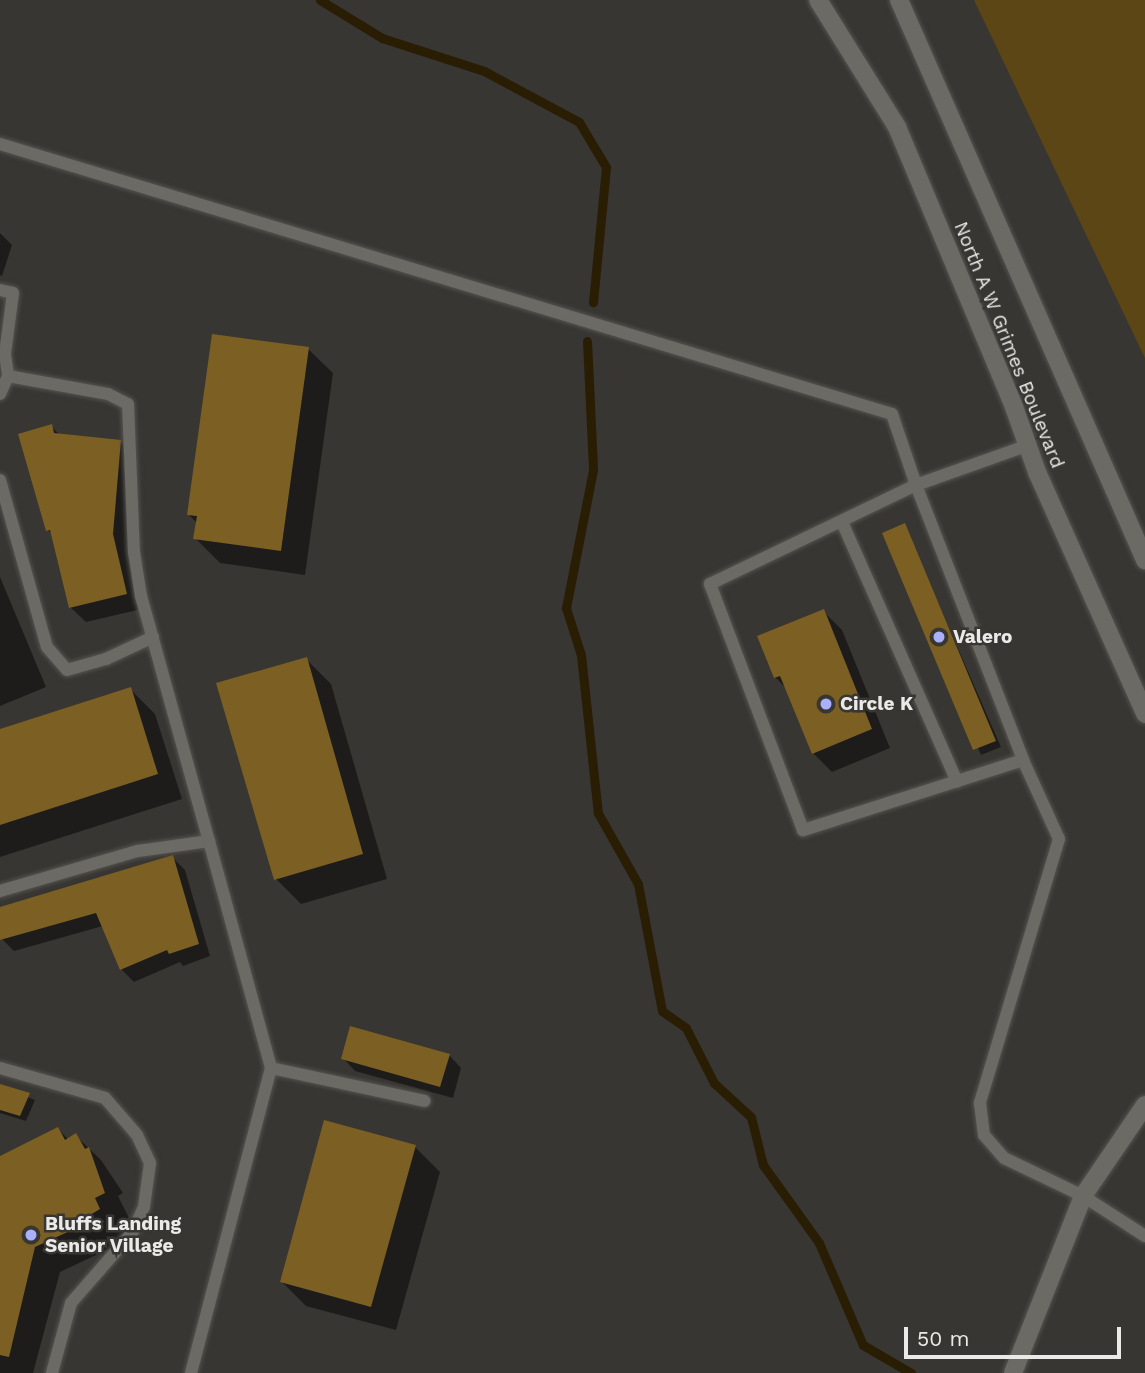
<!DOCTYPE html>
<style>
body{margin:0}
#map{position:relative;width:1145px;height:1373px;overflow:hidden;background:#383632;font-family:"Work Sans",sans-serif}
div>[style]{position:absolute}
[style*='--x']{left:calc(var(--x)*1px);top:calc(var(--y)*1px);width:calc(var(--w)*1px);rotate:calc(var(--a)*1deg)}
.green>*{inset:0;background:#5c4616}
.shadow>*{inset:0;background:#0007}
.stream>*{height:9px;margin:-4.5px;padding:0 4.5px;transform-origin:4.5px;border-radius:4.5px;background:#291d04}
.building>*{inset:0;background:#7c5f22}
.roads{filter:drop-shadow(0 0 2px #545350) drop-shadow(0 0 2px #545350)}
.lane>*{height:12px;margin:-6px;padding:0 6px;transform-origin:6px;border-radius:6px;background:#6c6a65}
.secondary>*{height:18px;margin:-9px;padding:0 9px;transform-origin:9px;border-radius:9px;background:#6c6a65}
.dots>*{width:19px;height:19px;translate:-50% -50%;box-sizing:border-box;border:4px solid #383632;border-radius:50%}
span{translate:-50% -50%;white-space:nowrap;text-align:center;line-height:1.15;-webkit-text-stroke:5px #383632;paint-order:stroke}
.street-label{font-size:19px;color:#eceae8}
.poi-label{font-size:19px;color:#eceae8;font-weight:700}
.left{translate:0 -50%;text-align:left}
.scale{position:absolute;left:904px;top:1327px;width:217px;height:32px;box-sizing:border-box;border:4px solid #eceae8;border-top:0;padding-left:9px;font-size:21px;line-height:24px;white-space:nowrap;color:#eceae8;-webkit-text-stroke:5px #383632;paint-order:stroke}
</style>
<div id="map">
<div class="green">
<i style="clip-path:polygon(974px 0,1145px 0,1145px 358px)"></i>
</div>
<div class="shadow">
<i style="clip-path:polygon(0 233px,12px 245px,2px 276px,0 275px)"></i>
<i style="clip-path:polygon(308px 349px,333px 373px,305px 575px,220px 563px,195px 538px,197px 523px,189px 515px)"></i>
<i style="clip-path:polygon(51px 426px,61px 436px,120px 441px,135px 457px,142px 609px,86px 622px,70px 607px,53px 535px,48px 530px)"></i>
<i style="clip-path:polygon(904px 525px,1001px 747px,981px 755px,884px 534px)"></i>
<i style="clip-path:polygon(0 577px,46px 687px,0 706px)"></i>
<i style="clip-path:polygon(823px 611px,842px 630px,890px 748px,832px 772px,813px 753px,787px 689px,775px 677px)"></i>
<i style="clip-path:polygon(306px 659px,331px 684px,387px 879px,301px 904px,276px 879px)"></i>
<i style="clip-path:polygon(130px 689px,155px 714px,182px 799px,0 857px,0 731px)"></i>
<i style="clip-path:polygon(172px 857px,185px 870px,210px 956px,183px 966px,180px 962px,134px 982px,121px 969px,103px 926px,14px 951px,2px 939px,0 909px)"></i>
<i style="clip-path:polygon(449px 1055px,461px 1068px,453px 1098px,355px 1071px,343px 1058px)"></i>
<i style="clip-path:polygon(0 1086px,35px 1100px,26px 1121px,0 1113px)"></i>
<i style="clip-path:polygon(58px 1129px,69px 1140px,76px 1136px,101px 1160px,123px 1193px,118px 1196px,129px 1218px,119px 1223px,124px 1234px,109px 1243px,111px 1248px,60px 1272px,33px 1373px,0 1373px,0 1156px)"></i>
<i style="clip-path:polygon(415px 1147px,440px 1172px,396px 1330px,306px 1306px,282px 1282px)"></i>
</div>
<div class="stream">
<i style="--x:320;--y:0;--w:73;--a:31.5"></i>
<i style="--x:382;--y:38;--w:107;--a:17.9"></i>
<i style="--x:484;--y:71;--w:108;--a:28.2"></i>
<i style="--x:579;--y:122;--w:52;--a:59"></i>
<i style="--x:606;--y:167;--w:136;--a:95.5"></i>
<i style="--x:587;--y:341;--w:129;--a:87.3"></i>
<i style="--x:593;--y:470;--w:141;--a:101.1"></i>
<i style="--x:566;--y:608;--w:49;--a:72.3"></i>
<i style="--x:581;--y:655;--w:159;--a:83.9"></i>
<i style="--x:598;--y:813;--w:81;--a:60.6"></i>
<i style="--x:638;--y:884;--w:129;--a:79.3"></i>
<i style="--x:662;--y:1011;--w:29;--a:35"></i>
<i style="--x:686;--y:1028;--w:62;--a:63"></i>
<i style="--x:714;--y:1083;--w:50;--a:42.6"></i>
<i style="--x:751;--y:1117;--w:49;--a:76"></i>
<i style="--x:763;--y:1165;--w:96;--a:54.3"></i>
<i style="--x:819;--y:1243;--w:111;--a:66.7"></i>
<i style="--x:863;--y:1345;--w:56;--a:30.3"></i>
</div>
<div class="building">
<i style="clip-path:polygon(212px 334px,309px 347px,281px 551px,193px 539px,197px 516px,187px 515px)"></i>
<i style="clip-path:polygon(52px 424px,54px 433px,121px 440px,113px 534px,127px 594px,69px 608px,50px 530px,46px 531px,18px 434px)"></i>
<i style="clip-path:polygon(905px 523px,996px 741px,973px 750px,882px 533px)"></i>
<i style="clip-path:polygon(824px 609px,872px 729px,812px 754px,780px 676px,774px 678px,757px 636px)"></i>
<i style="clip-path:polygon(307px 657px,363px 854px,274px 880px,216px 683px)"></i>
<i style="clip-path:polygon(131px 687px,158px 774px,0 825px,0 729px)"></i>
<i style="clip-path:polygon(173px 855px,199px 944px,169px 954px,167px 950px,120px 970px,96px 913px,0 940px,0 907px)"></i>
<i style="clip-path:polygon(350px 1026px,450px 1054px,440px 1087px,341px 1059px)"></i>
<i style="clip-path:polygon(0 1084px,30px 1093px,20px 1116px,0 1110px)"></i>
<i style="clip-path:polygon(324px 1120px,416px 1145px,371px 1307px,280px 1282px)"></i>
<i style="clip-path:polygon(58px 1127px,65px 1140px,76px 1133px,85px 1149px,89px 1147px,105px 1193px,95px 1198px,100px 1209px,85px 1218px,87px 1223px,35px 1247px,9px 1357px,0 1355px,0 1156px)"></i>
</div>
<div class="roads">
<div class="lane">
<i style="--x:0;--y:144;--w:932;--a:16.84"></i>
<i style="--x:892;--y:414;--w:75;--a:71.3"></i>
<i style="--x:916;--y:485;--w:120;--a:-19.5"></i>
<i style="--x:0;--y:290;--w:13;--a:13"></i>
<i style="--x:13;--y:293;--w:62;--a:97.5"></i>
<i style="--x:5;--y:354;--w:22;--a:82"></i>
<i style="--x:8;--y:376;--w:102;--a:10.2"></i>
<i style="--x:108;--y:394;--w:22;--a:27"></i>
<i style="--x:128;--y:404;--w:148;--a:87.7"></i>
<i style="--x:134;--y:552;--w:45;--a:81"></i>
<i style="--x:141;--y:596;--w:254;--a:74.5"></i>
<i style="--x:0;--y:394;--w:20;--a:-66"></i>
<i style="--x:0;--y:480;--w:173;--a:74.3"></i>
<i style="--x:47;--y:647;--w:30;--a:49"></i>
<i style="--x:67;--y:670;--w:41;--a:-15.8"></i>
<i style="--x:106;--y:659;--w:52;--a:-25.1"></i>
<i style="--x:842;--y:522;--w:284;--a:66.1"></i>
<i style="--x:1023;--y:760;--w:231;--a:162.3"></i>
<i style="--x:803;--y:830;--w:263;--a:-110.7"></i>
<i style="--x:710;--y:584;--w:229;--a:-25.7"></i>
<i style="--x:916;--y:485;--w:295;--a:68.7"></i>
<i style="--x:1023;--y:760;--w:87;--a:65.5"></i>
<i style="--x:1059;--y:839;--w:276;--a:106.7"></i>
<i style="--x:980;--y:1103;--w:32;--a:83"></i>
<i style="--x:984;--y:1135;--w:30;--a:49"></i>
<i style="--x:1004;--y:1158;--w:88;--a:25.7"></i>
<i style="--x:1083;--y:1196;--w:74;--a:32.8"></i>
<i style="--x:0;--y:891;--w:144;--a:-16.2"></i>
<i style="--x:138;--y:851;--w:72;--a:-8"></i>
<i style="--x:209;--y:841;--w:235;--a:74.7"></i>
<i style="--x:271;--y:1068;--w:315;--a:104.7"></i>
<i style="--x:0;--y:1068;--w:109;--a:15.9"></i>
<i style="--x:105;--y:1098;--w:49;--a:49.1"></i>
<i style="--x:137;--y:1135;--w:31;--a:65"></i>
<i style="--x:150;--y:1163;--w:44;--a:97.8"></i>
<i style="--x:144;--y:1207;--w:29;--a:115"></i>
<i style="--x:132;--y:1233;--w:93;--a:131.1"></i>
<i style="--x:71;--y:1303;--w:73;--a:105.2"></i>
<i style="--x:271;--y:1068;--w:157;--a:12.1"></i>
</div>
<div class="secondary">
<i style="--x:818;--y:0;--w:150;--a:58.1"></i>
<i style="--x:897;--y:127;--w:303;--a:67.3"></i>
<i style="--x:1014;--y:407;--w:69;--a:70.5"></i>
<i style="--x:1037;--y:472;--w:265;--a:65.9"></i>
<i style="--x:899;--y:0;--w:612;--a:66.28"></i>
<i style="--x:1013;--y:1373;--w:190;--a:-68.4"></i>
<i style="--x:1083;--y:1196;--w:110;--a:-55.7"></i>
</div>
</div>
<div class="dots">
<i style="left:939px;top:637px;background:#a9b0fc"></i>
<i style="left:826px;top:704px;background:#a9b0fc"></i>
<i style="left:31px;top:1235px;background:#a9b0fc"></i>
</div>
<div class="street-label">
<span style="left:1009px;top:345px;rotate:68deg">North A W Grimes Boulevard</span>
</div>
<div class="poi-label">
<span class="left" style="left:953px;top:637px">Valero</span>
<span class="left" style="left:840px;top:704px">Circle K</span>
<span class="left" style="left:45px;top:1235px">Bluffs Landing<br>Senior Village</span>
</div>
<div class="scale">50 m</div>
</div>
